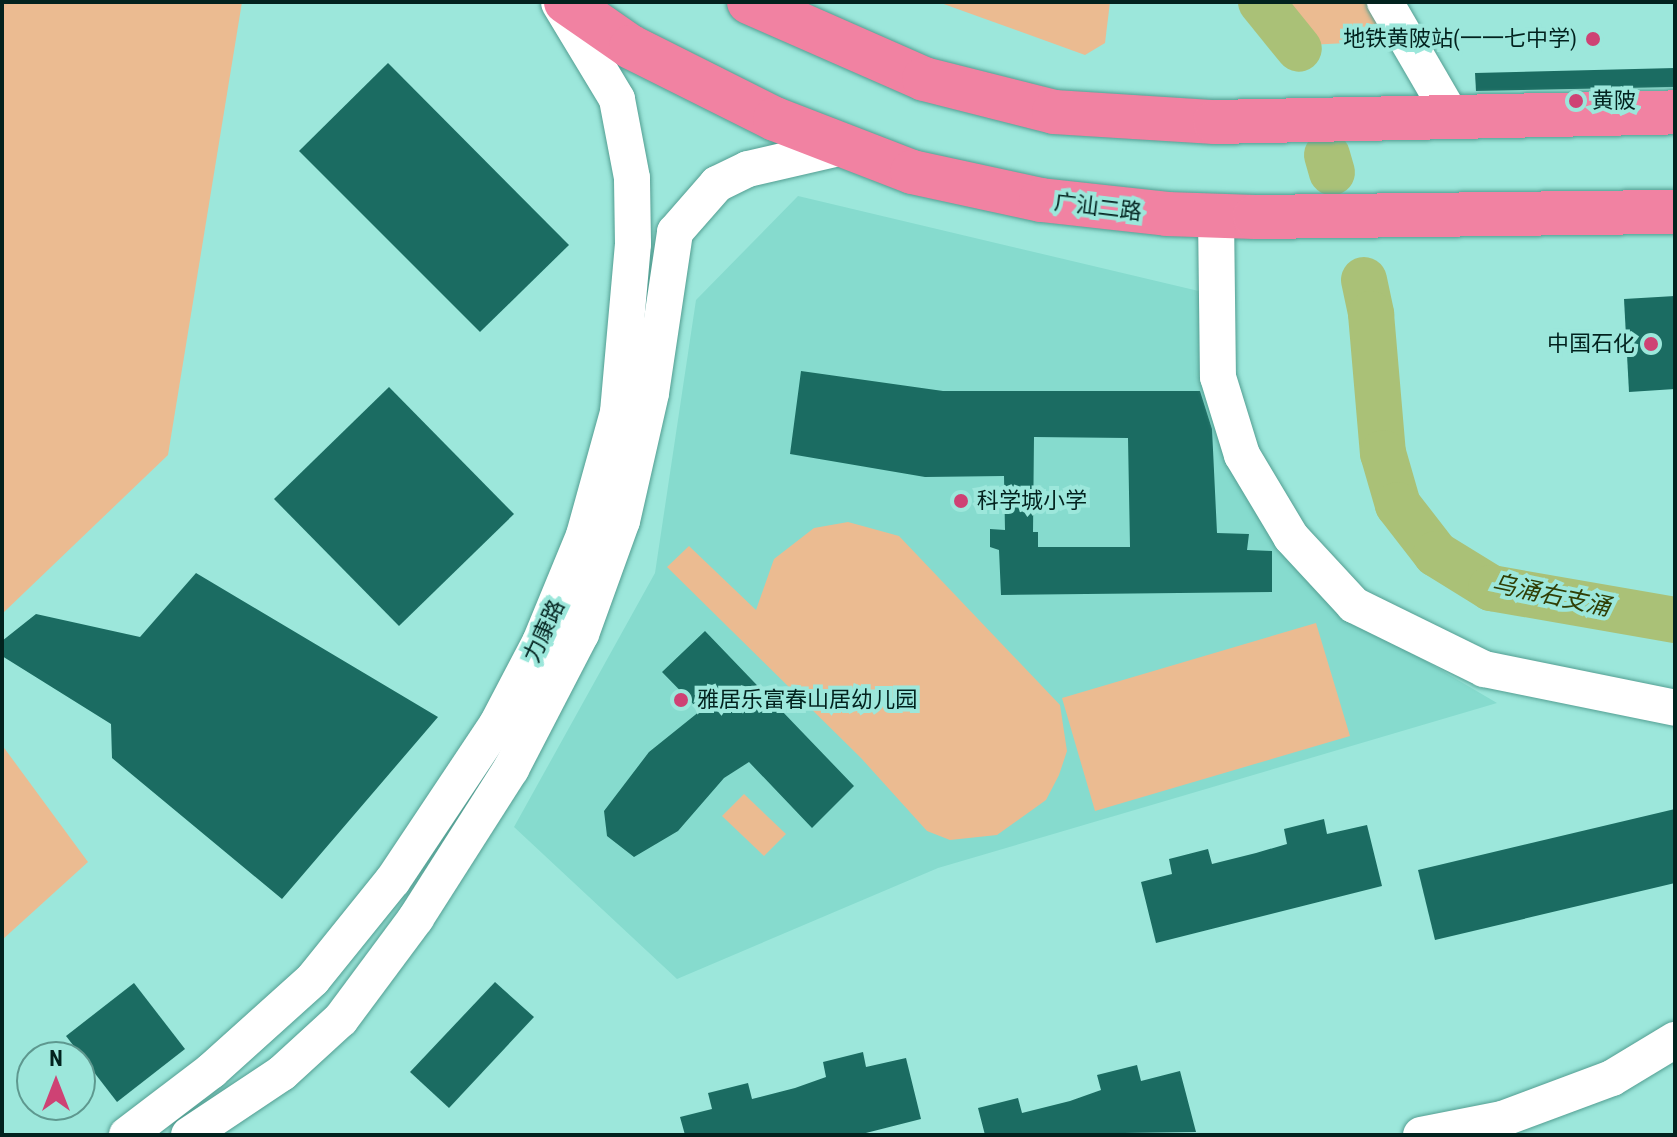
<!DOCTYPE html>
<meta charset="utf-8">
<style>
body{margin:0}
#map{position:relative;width:1677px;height:1137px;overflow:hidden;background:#9ce7db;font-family:"Roboto Condensed","Noto Sans SC",sans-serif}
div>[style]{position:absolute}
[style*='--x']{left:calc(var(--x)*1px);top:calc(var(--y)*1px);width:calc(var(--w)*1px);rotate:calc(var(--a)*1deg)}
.built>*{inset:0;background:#86dbce}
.green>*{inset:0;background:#ebbb91}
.river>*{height:46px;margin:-23px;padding:0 23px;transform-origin:23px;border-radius:23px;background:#aac177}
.building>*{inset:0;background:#1b6c62}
.roads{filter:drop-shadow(0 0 2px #539e92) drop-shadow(0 0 2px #539e92)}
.minor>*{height:36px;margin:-18px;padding:0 18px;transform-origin:18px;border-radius:18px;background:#fff}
.highway>*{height:44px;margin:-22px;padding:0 22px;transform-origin:22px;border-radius:22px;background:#f182a2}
.dots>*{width:22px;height:22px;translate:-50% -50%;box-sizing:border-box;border:4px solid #9ce7db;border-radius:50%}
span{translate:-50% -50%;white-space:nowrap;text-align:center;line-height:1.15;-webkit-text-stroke:8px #9ce7db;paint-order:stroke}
.poi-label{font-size:22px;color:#02221e}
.right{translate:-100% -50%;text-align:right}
.left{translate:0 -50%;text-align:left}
.street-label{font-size:22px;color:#02221e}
.water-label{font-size:24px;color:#2f3d04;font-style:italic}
.frame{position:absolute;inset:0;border:4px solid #02221e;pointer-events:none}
.north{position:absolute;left:16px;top:1041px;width:80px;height:80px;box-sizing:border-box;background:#9ce7db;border:2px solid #5e988f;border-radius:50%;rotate:0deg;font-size:22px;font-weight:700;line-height:32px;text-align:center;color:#02221e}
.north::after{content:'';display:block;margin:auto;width:28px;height:36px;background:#ce4274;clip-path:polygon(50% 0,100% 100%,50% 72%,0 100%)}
</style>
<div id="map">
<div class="built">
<i style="clip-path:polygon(798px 196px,1207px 293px,1216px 405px,1347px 615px,1497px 703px,938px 868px,677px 979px,514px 827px,655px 573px,696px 300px)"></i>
</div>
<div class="green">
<i style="clip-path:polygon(2px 2px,242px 2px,168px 455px,2px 614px)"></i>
<i style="clip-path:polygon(938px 2px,1110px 2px,1105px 43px,1085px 55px)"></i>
<i style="clip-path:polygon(1274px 2px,1367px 2px,1386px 41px,1308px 45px)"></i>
<i style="clip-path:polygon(848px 522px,899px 536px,1060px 705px,1067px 751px,1059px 775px,1046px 800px,997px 835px,950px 840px,927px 831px,861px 758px,667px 567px,689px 546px,756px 610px,774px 559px,814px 528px)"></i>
<i style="clip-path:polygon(1316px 623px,1350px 736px,1095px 811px,1062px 698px)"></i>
<i style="clip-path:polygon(2px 745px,88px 862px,2px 940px)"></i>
<i style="clip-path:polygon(744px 794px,786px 834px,764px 856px,722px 816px)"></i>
</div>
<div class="river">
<i style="--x:1261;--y:2;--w:60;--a:51"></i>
<i style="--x:1327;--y:155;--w:18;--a:74"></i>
<i style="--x:1364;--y:280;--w:35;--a:78"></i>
<i style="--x:1371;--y:314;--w:140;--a:85.1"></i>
<i style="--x:1383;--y:453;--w:54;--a:73.9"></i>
<i style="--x:1398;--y:505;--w:62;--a:52.2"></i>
<i style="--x:1436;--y:554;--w:65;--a:31.7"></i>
<i style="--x:1491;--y:588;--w:187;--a:9.9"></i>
</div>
<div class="building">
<i style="clip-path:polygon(388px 63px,569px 245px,480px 332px,299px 151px)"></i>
<i style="clip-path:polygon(1675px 68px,1675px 87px,1476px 91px,1475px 73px)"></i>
<i style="clip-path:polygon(1675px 296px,1675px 389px,1629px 392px,1624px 299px)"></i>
<i style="clip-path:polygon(evenodd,801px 371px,943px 391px,1200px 391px,1212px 429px,1217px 533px,1249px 534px,1247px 550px,1272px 551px,1272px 592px,1001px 595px,999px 550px,990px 547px,990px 529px,1005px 530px,1004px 476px,925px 477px,790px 454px,801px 371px,1034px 437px,1128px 438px,1130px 547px,1038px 547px,1038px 532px,1033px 532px,1034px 437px)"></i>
<i style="clip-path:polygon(389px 387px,514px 514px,399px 626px,274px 499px)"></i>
<i style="clip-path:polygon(196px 573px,438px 717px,282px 899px,112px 758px,111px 724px,2px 656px,2px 641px,36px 614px,140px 637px)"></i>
<i style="clip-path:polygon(705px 631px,854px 786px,812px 828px,749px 762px,724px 778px,678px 831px,634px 857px,607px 836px,604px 811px,649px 752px,700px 711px,662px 672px)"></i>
<i style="clip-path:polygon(1675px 809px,1675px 883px,1435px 940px,1418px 870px)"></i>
<i style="clip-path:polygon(1324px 819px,1327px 834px,1367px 825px,1382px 886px,1156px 943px,1141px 882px,1172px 874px,1169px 859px,1208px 849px,1212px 864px,1256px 853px,1287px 844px,1284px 829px)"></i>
<i style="clip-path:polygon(495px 982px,534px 1017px,449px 1108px,410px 1072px)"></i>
<i style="clip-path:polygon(134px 983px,185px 1049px,117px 1102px,66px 1036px)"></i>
<i style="clip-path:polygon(863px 1052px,866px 1067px,906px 1058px,921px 1119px,858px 1135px,685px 1135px,680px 1117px,712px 1109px,708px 1093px,748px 1083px,752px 1099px,795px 1088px,826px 1077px,823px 1062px)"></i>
<i style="clip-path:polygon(1137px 1065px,1141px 1081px,1180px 1071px,1196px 1132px,985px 1135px,978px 1108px,1018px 1098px,1022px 1113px,1070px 1101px,1101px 1090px,1097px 1075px)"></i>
</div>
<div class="roads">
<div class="minor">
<i style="--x:1385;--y:2;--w:135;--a:59.8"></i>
<i style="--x:1216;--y:216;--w:161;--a:89.3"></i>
<i style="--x:1218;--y:377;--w:82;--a:72.9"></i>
<i style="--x:1242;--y:455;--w:96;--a:59.1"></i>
<i style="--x:1291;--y:537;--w:93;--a:47.2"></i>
<i style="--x:1354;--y:605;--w:145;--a:26.2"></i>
<i style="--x:1484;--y:669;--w:195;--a:11.5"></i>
<i style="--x:127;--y:1135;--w:106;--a:-37.3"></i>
<i style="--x:211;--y:1071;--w:137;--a:-42"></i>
<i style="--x:313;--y:979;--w:127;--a:-51.1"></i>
<i style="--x:393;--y:880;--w:187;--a:-56.3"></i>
<i style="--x:497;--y:724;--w:93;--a:-62.3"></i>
<i style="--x:540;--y:642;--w:116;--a:-67.6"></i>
<i style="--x:584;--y:535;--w:128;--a:-74.5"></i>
<i style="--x:618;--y:412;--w:169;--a:-84.9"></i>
<i style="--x:633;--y:244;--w:66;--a:-90.9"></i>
<i style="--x:632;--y:178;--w:80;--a:-100.8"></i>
<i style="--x:617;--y:99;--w:112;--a:-121.1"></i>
<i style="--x:189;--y:1135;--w:112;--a:-33.7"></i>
<i style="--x:282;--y:1073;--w:80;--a:-42.5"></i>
<i style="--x:341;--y:1019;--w:126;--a:-53.4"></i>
<i style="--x:416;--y:918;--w:177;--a:-57.5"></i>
<i style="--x:511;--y:769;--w:152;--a:-62.6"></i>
<i style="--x:581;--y:634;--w:120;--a:-70.1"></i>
<i style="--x:622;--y:521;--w:131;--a:-77.2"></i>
<i style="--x:651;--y:393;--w:163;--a:-81.5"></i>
<i style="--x:675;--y:232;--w:64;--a:-48.8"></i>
<i style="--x:717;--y:184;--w:34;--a:-26"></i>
<i style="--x:748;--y:169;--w:98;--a:-13"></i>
<i style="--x:1421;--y:1135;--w:83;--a:-11.2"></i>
<i style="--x:1502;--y:1119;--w:117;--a:-20.4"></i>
<i style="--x:1612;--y:1078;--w:74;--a:-31.1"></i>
</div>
<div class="highway">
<i style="--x:566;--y:2;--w:79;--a:34.7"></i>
<i style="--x:631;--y:47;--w:161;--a:26.6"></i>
<i style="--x:775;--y:119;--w:147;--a:21.1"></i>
<i style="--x:912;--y:172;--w:132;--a:12.2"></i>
<i style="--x:1041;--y:200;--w:127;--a:6.3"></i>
<i style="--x:1167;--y:214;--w:88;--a:2"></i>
<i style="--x:1255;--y:217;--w:420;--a:-0.7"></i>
<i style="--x:749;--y:2;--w:191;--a:23.7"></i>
<i style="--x:924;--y:79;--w:134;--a:14.2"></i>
<i style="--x:1054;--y:112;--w:161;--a:3.6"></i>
<i style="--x:1215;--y:122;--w:460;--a:-1.2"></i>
</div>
</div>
<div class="dots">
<i style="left:1593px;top:39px;background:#ce4274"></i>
<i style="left:1576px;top:101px;background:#ce4274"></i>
<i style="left:1651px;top:344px;background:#ce4274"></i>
<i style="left:961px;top:501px;background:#ce4274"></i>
<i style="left:681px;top:700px;background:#ce4274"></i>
</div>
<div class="poi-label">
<span class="right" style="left:1577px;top:39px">地铁黄陂站(一一七中学)</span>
<span class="left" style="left:1592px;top:101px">黄陂</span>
<span class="right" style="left:1635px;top:344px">中国石化</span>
<span class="left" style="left:977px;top:501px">科学城小学</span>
<span class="left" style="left:697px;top:700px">雅居乐富春山居幼儿园</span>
</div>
<div class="street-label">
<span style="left:1098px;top:207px;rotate:7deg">广汕二路</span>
<span style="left:544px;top:631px;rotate:-65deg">力康路</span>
</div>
<div class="water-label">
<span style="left:1551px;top:596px;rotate:12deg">乌涌右支涌</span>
</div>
<div class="frame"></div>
<div class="north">N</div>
</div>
